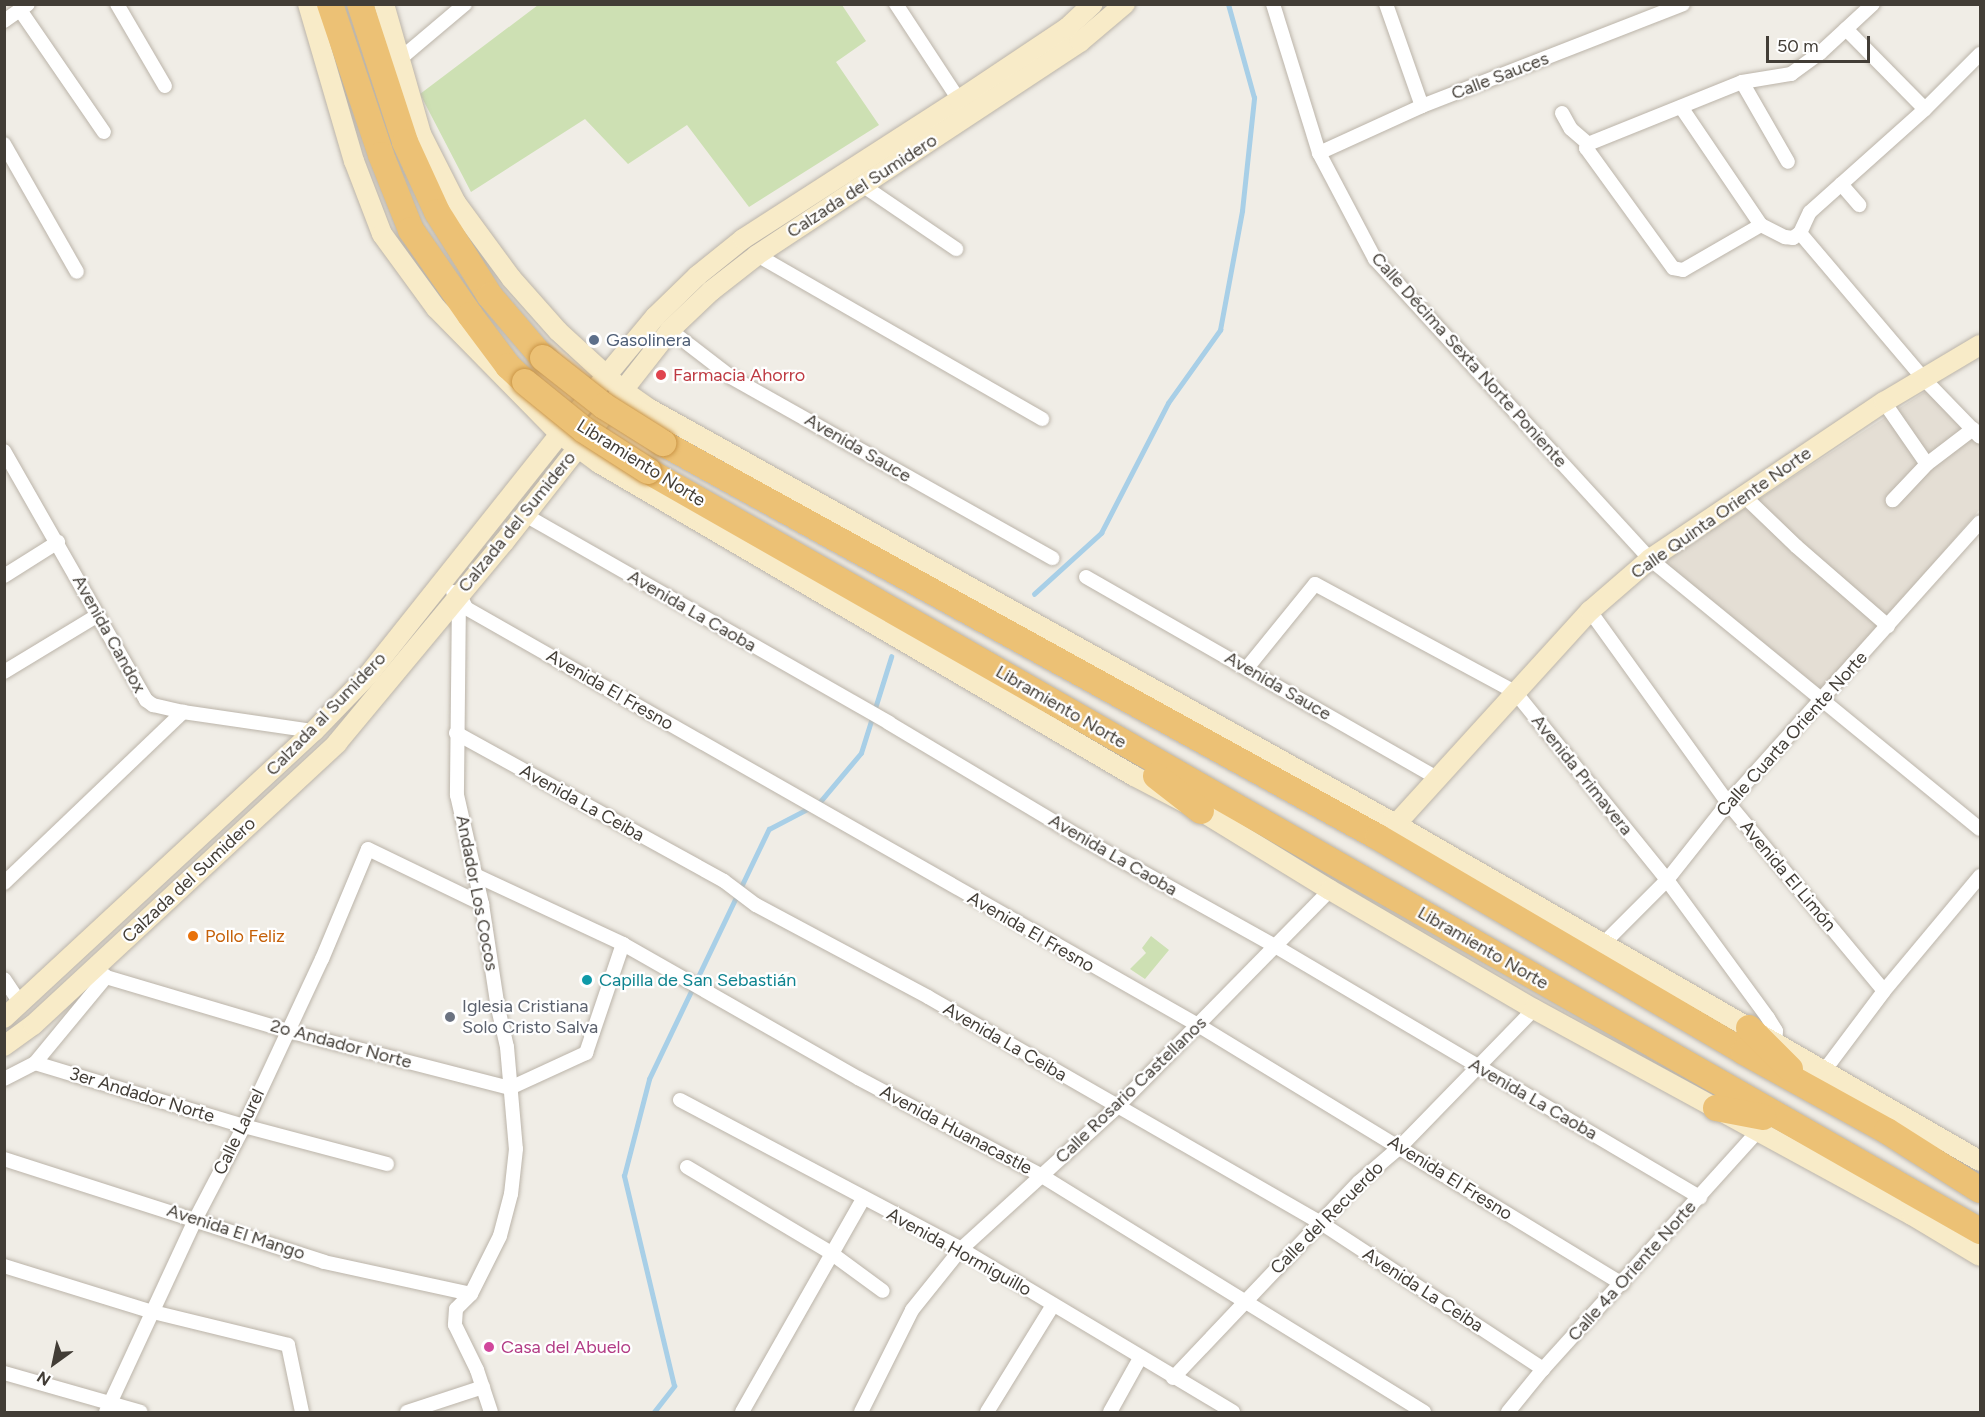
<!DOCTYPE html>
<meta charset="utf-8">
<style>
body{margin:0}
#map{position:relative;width:1985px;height:1417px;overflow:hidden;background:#f0ede6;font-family:Figtree,sans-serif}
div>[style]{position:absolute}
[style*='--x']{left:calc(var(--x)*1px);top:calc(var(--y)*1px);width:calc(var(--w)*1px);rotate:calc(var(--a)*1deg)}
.residential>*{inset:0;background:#e4ded4}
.green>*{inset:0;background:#cde0b3}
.stream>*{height:4.5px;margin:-2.25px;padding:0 2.25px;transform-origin:2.25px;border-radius:2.25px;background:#a8cfe7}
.roads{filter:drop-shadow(0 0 2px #bbb4a9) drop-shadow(0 0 2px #bbb4a9)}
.street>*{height:14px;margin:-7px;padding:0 7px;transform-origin:7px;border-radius:7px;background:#fff}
.secondary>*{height:20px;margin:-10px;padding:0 10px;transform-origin:10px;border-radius:10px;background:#f8ebc8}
.highway>*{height:26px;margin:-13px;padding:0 13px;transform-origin:13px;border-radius:13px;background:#ecc175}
.bridges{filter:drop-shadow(0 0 2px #ca9546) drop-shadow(0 0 2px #ca9546)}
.highway-bridge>*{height:26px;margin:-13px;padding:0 13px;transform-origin:13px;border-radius:13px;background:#ecc175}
.dots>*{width:16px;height:16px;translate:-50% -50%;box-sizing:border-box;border:3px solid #fff;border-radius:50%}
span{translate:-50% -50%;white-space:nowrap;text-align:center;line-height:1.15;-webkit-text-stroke:4.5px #fff;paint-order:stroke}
.street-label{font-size:18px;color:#423d36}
.service-label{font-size:18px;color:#4e5e75}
.left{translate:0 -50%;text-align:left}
.health-label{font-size:18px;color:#be3a42}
.food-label{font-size:18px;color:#c56008}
.culture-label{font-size:18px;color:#0d838f}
.worship-label{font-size:18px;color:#5b616d}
.hotel-label{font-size:18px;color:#b23c85}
.frame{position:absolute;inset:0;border:6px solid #423d36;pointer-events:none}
.north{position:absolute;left:24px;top:1333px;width:60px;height:60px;-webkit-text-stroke:4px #fff;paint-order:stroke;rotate:213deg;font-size:16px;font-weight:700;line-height:24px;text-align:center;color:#423d36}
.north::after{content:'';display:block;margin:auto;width:21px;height:27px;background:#423d36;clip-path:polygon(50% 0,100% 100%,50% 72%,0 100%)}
.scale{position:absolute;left:1766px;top:36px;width:104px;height:27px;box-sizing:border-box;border:3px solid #423d36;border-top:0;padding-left:8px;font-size:18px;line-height:21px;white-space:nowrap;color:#423d36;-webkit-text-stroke:4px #fff;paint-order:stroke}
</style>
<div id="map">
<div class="residential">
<i style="clip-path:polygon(1926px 391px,1980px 443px,1980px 509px,1821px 695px,1662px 562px)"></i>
</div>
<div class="green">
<i style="clip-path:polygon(538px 5px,842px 5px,866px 41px,836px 62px,879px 125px,749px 207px,687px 125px,628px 164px,585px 119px,471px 192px,420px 94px)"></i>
<i style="clip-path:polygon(1151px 936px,1169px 950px,1145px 979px,1130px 969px,1146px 953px,1142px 948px)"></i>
</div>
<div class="stream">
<i style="--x:1034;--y:594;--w:91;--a:-42.3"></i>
<i style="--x:1101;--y:533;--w:146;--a:-62.7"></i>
<i style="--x:1168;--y:403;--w:90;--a:-54.5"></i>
<i style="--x:1220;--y:330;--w:121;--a:-79.5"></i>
<i style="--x:1242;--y:211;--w:114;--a:-83.9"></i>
<i style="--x:1254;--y:98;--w:98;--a:-105.5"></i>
<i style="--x:654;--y:1412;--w:33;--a:-52"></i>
<i style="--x:674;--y:1386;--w:216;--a:-103.4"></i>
<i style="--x:624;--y:1176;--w:100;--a:-75.5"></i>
<i style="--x:649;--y:1079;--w:277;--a:-64.4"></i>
<i style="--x:769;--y:829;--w:56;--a:-27.5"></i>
<i style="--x:819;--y:803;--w:65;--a:-50"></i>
<i style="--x:861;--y:753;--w:101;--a:-72.6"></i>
</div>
<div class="roads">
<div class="street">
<i style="--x:117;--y:4;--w:95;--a:59.7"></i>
<i style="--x:896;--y:4;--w:115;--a:56.7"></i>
<i style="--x:1273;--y:4;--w:156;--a:72.8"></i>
<i style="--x:1319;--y:153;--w:120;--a:62.2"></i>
<i style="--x:1375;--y:259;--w:407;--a:47.5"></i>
<i style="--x:1650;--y:559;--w:426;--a:39.3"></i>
<i style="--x:1386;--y:4;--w:108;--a:70.6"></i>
<i style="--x:20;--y:10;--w:148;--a:55.5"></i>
<i style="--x:4;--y:21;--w:29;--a:-35"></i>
<i style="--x:1846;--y:29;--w:112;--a:45.4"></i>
<i style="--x:400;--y:59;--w:85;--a:-40.2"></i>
<i style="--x:1742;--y:82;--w:92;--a:60.1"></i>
<i style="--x:1681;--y:107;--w:143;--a:55.9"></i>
<i style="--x:1761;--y:225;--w:27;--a:27"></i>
<i style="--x:1785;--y:237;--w:8;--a:7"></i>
<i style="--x:1793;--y:238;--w:9;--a:-36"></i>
<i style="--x:1562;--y:113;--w:18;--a:61"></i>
<i style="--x:1571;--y:129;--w:23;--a:41"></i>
<i style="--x:4;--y:144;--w:147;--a:60.3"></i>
<i style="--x:1319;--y:153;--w:113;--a:-24.5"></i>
<i style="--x:1422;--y:106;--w:280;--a:-21.3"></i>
<i style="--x:1841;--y:184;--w:28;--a:49"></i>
<i style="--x:862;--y:185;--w:114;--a:34.2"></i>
<i style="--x:1761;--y:225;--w:90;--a:150"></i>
<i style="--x:1683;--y:270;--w:10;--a:-169"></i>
<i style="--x:1673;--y:268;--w:148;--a:-125.9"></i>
<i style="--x:1586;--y:148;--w:4;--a:-63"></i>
<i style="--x:1588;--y:144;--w:166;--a:-21.9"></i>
<i style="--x:1742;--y:82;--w:50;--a:-9.3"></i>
<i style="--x:1791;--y:74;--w:36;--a:-36"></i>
<i style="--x:1820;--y:53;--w:72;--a:-42.8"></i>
<i style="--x:1800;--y:233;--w:189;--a:49.7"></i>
<i style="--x:1922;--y:377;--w:83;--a:46"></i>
<i style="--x:1800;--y:233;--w:23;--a:-65"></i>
<i style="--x:1810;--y:212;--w:154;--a:-41.8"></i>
<i style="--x:1925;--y:109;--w:78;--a:-45"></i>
<i style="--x:757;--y:255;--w:329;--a:29.9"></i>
<i style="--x:670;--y:330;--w:77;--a:37.6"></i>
<i style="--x:731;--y:377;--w:369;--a:29.4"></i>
<i style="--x:1884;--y:402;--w:75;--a:55.3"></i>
<i style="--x:1927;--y:464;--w:50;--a:133.4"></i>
<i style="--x:4;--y:451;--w:287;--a:60.3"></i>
<i style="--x:146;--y:700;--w:9;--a:36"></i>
<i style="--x:153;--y:705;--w:31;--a:13"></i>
<i style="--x:183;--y:712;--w:132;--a:8.3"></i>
<i style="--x:1927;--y:464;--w:58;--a:-37.3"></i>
<i style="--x:1743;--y:495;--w:74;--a:43.9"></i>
<i style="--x:1796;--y:546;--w:122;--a:41"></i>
<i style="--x:525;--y:515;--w:419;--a:29.7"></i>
<i style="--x:889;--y:723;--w:220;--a:30.9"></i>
<i style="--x:1078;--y:836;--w:226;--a:29.2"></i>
<i style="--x:1275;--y:946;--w:494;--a:30.6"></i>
<i style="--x:4;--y:576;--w:64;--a:-32.2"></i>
<i style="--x:1086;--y:577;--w:406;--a:29.8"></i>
<i style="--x:453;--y:592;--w:6;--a:18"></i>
<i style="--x:459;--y:594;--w:16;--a:63"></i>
<i style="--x:466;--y:608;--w:842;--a:29.67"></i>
<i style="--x:1198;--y:1025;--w:497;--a:31.4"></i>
<i style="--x:459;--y:596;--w:199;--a:90.6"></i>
<i style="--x:457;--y:795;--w:112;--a:77.1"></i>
<i style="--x:482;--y:904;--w:105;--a:81.3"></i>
<i style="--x:498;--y:1008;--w:40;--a:77"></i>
<i style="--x:507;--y:1047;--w:102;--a:85"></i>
<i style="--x:516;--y:1149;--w:45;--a:96.3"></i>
<i style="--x:511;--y:1194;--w:43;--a:104.7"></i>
<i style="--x:500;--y:1236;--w:65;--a:116.6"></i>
<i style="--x:471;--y:1294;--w:21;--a:135"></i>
<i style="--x:456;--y:1309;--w:16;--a:94"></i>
<i style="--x:455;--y:1325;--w:50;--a:63.9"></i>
<i style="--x:477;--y:1370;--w:44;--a:71.6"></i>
<i style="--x:1590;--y:611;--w:236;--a:54.3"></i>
<i style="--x:1728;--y:803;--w:244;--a:50.3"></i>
<i style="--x:1247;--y:668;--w:108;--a:-51"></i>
<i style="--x:1315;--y:584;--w:227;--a:28.4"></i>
<i style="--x:1515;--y:692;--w:242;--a:51"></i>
<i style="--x:1667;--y:880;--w:171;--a:53.8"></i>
<i style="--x:1768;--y:1018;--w:15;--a:58"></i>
<i style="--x:1776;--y:1031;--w:13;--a:94"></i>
<i style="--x:4;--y:672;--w:110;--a:-31.2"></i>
<i style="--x:456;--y:733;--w:306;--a:28.9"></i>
<i style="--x:724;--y:881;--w:40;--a:37"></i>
<i style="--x:756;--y:905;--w:195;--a:28.1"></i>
<i style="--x:928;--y:997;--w:453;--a:29.9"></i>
<i style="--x:1321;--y:1223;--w:266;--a:33.3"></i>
<i style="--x:473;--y:874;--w:166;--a:25"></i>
<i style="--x:623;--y:944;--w:271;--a:29.7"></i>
<i style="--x:858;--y:1078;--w:208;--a:28"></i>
<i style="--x:1042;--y:1176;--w:449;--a:31.7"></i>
<i style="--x:4;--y:883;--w:248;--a:-43.7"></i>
<i style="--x:1603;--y:944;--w:91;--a:-45"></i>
<i style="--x:1667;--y:880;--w:98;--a:-51.6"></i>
<i style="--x:1728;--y:803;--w:377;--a:-48.1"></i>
<i style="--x:96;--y:967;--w:14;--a:45"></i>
<i style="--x:106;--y:977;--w:190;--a:16.5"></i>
<i style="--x:288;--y:1031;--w:229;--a:14.4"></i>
<i style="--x:510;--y:1088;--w:84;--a:-24.7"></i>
<i style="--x:586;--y:1053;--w:115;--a:-71.3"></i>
<i style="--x:4;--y:979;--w:29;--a:56"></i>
<i style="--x:35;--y:1063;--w:218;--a:16.8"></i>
<i style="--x:244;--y:1126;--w:148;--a:14.9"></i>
<i style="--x:1824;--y:1071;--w:100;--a:-53.1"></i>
<i style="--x:1884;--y:991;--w:150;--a:-50.1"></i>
<i style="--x:4;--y:1079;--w:35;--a:-27"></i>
<i style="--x:35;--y:1063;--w:112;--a:-50.5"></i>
<i style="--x:680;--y:1100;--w:318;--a:27.9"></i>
<i style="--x:961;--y:1249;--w:317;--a:30.9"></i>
<i style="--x:4;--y:1159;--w:336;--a:17.8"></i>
<i style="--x:324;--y:1262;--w:150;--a:12.3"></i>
<i style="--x:687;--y:1167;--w:168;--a:30.8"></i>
<i style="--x:831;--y:1253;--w:64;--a:36.2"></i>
<i style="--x:4;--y:1266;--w:156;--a:17.2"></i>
<i style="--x:153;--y:1312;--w:139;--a:13.7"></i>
<i style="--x:288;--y:1345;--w:68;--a:78.2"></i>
<i style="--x:4;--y:1373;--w:142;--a:15.9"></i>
<i style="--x:1173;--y:1378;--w:270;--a:-46.5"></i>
<i style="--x:1359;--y:1182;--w:54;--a:-40.5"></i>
<i style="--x:1400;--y:1147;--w:192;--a:-45.8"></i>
<i style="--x:106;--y:1412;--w:214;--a:-65.1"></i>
<i style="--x:196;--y:1218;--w:104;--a:-62.4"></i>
<i style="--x:244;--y:1126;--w:184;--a:-65"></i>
<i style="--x:322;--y:959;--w:119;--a:-67.3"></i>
<i style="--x:368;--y:849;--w:127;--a:25.8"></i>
<i style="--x:407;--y:1412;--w:80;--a:-18.2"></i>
<i style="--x:742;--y:1412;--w:245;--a:-60.4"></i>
<i style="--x:861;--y:1412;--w:114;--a:-63.4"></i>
<i style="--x:912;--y:1310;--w:78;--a:-51.2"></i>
<i style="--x:961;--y:1249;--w:211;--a:-42.3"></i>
<i style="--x:1117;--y:1107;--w:304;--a:-45.5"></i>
<i style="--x:987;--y:1412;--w:126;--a:-58.3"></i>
<i style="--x:1110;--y:1412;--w:62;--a:-60.9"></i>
<i style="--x:1508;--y:1412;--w:55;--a:-50.9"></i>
<i style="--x:1543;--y:1369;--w:321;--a:-47.9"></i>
</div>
<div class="secondary">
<i style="--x:308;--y:4;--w:164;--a:73.7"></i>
<i style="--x:354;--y:161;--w:78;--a:69"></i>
<i style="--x:382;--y:234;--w:92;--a:53.9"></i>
<i style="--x:436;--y:308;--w:178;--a:45.5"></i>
<i style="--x:561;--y:435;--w:47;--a:36.4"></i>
<i style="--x:599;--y:463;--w:620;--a:30.33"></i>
<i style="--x:1134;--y:776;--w:76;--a:27.6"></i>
<i style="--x:1201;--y:811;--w:151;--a:31.5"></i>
<i style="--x:1330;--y:890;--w:236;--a:30.3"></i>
<i style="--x:1534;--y:1009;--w:430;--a:28.6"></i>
<i style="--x:1912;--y:1215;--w:79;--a:31.1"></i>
<i style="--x:384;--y:4;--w:135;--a:74.1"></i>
<i style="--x:421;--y:134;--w:77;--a:63.1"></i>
<i style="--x:456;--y:203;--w:93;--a:53.7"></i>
<i style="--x:511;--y:278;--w:71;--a:48.4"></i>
<i style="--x:558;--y:331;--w:86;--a:42.6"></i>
<i style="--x:621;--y:389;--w:33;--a:35"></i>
<i style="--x:648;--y:408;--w:849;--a:29.1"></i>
<i style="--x:1390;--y:821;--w:681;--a:29.95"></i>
<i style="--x:1395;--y:825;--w:290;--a:-47.7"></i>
<i style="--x:1590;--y:611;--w:79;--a:-40.9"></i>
<i style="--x:1650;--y:559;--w:282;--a:-33.9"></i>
<i style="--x:1884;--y:402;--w:112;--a:-30.7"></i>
<i style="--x:4;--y:1018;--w:422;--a:-42.8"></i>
<i style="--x:314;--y:731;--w:79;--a:-46"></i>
<i style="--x:369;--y:674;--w:381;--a:-51.5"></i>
<i style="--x:606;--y:376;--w:77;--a:-50.3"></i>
<i style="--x:655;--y:317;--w:59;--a:-44.3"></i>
<i style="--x:697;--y:276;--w:59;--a:-38.8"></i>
<i style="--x:743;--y:239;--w:257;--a:-32.8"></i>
<i style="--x:959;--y:100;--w:130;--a:-33.7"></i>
<i style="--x:1067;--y:28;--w:35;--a:-43"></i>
<i style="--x:4;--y:1046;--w:36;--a:-36"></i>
<i style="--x:33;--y:1025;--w:415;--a:-42.8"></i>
<i style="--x:337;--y:743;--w:261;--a:-50.3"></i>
<i style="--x:504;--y:542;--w:269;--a:-51.9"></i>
<i style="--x:670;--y:330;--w:57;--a:-43.6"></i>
<i style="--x:711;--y:291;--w:58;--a:-38"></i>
<i style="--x:757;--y:255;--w:387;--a:-33.4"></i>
<i style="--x:1080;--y:42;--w:59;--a:-40.2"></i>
</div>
<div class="highway">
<i style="--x:330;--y:4;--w:159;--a:71.3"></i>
<i style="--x:381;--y:155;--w:81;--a:68.2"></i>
<i style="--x:411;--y:230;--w:103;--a:55.2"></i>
<i style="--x:470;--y:315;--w:64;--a:53.3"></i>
<i style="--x:508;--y:366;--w:23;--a:43"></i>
<i style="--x:360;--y:4;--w:145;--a:71.9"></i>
<i style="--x:405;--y:142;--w:77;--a:65.4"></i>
<i style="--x:437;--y:212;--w:99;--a:57.8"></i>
<i style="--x:490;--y:296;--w:82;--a:49.5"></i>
<i style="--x:663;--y:443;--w:816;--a:28.86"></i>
<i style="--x:1378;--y:837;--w:424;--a:30.4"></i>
<i style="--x:1744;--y:1052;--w:163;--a:28.9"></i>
<i style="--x:1887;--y:1131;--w:110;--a:32.4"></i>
<i style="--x:648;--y:471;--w:1534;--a:29.71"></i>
<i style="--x:1156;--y:776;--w:57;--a:37.9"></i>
<i style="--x:1749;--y:1028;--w:58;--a:45"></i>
<i style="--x:1716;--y:1108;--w:48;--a:10.8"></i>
</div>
</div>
<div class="bridges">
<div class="highway-bridge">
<i style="--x:543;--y:358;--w:78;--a:38.2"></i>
<i style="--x:604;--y:406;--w:70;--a:32.1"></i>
<i style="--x:525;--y:382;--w:76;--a:39.1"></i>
<i style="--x:584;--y:430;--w:76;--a:32.6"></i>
</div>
</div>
<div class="dots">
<i style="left:594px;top:340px;background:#5c6f8a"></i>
<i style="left:661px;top:375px;background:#e0444e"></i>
<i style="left:193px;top:936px;background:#e8710a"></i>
<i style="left:587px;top:980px;background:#0f9aa8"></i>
<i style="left:450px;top:1017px;background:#6b7280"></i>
<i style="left:489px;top:1347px;background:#d1479c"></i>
</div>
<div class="street-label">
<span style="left:1500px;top:76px;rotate:-21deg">Calle Sauces</span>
<span style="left:862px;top:186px;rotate:-33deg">Calzada del Sumidero</span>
<span style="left:1469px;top:360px;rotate:48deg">Calle Décima Sexta Norte Poniente</span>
<span style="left:858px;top:448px;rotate:30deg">Avenida Sauce</span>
<span style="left:641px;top:463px;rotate:32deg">Libramiento Norte</span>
<span style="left:1721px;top:513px;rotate:-35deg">Calle Quinta Oriente Norte</span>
<span style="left:517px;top:522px;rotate:-51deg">Calzada del Sumidero</span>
<span style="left:692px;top:611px;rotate:30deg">Avenida La Caoba</span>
<span style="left:109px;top:634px;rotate:61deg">Avenida Candox</span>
<span style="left:1278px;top:686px;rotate:30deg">Avenida Sauce</span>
<span style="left:610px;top:690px;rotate:30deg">Avenida El Fresno</span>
<span style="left:1061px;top:707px;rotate:30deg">Libramiento Norte</span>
<span style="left:326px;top:714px;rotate:-46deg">Calzada al Sumidero</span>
<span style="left:1792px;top:734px;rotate:-48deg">Calle Cuarta Oriente Norte</span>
<span style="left:1582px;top:775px;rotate:51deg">Avenida Primavera</span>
<span style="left:582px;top:803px;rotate:29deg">Avenida La Ceiba</span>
<span style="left:1113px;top:855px;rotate:30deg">Avenida La Caoba</span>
<span style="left:1788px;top:876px;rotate:50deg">Avenida El Limón</span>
<span style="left:189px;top:880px;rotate:-43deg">Calzada del Sumidero</span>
<span style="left:477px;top:893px;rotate:79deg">Andador Los Cocos</span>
<span style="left:1031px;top:932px;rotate:30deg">Avenida El Fresno</span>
<span style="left:1483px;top:948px;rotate:30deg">Libramiento Norte</span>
<span style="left:1005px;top:1042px;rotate:30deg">Avenida La Ceiba</span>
<span style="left:341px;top:1044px;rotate:15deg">2o Andador Norte</span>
<span style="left:1131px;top:1090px;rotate:-44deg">Calle Rosario Castellanos</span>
<span style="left:142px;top:1095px;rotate:17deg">3er Andador Norte</span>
<span style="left:1533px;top:1099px;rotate:30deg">Avenida La Caoba</span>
<span style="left:956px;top:1130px;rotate:28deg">Avenida Huanacastle</span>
<span style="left:239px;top:1132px;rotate:-64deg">Calle Laurel</span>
<span style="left:1450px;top:1178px;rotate:32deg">Avenida El Fresno</span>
<span style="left:1327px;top:1218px;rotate:-45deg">Calle del Recuerdo</span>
<span style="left:236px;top:1232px;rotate:18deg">Avenida El Mango</span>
<span style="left:959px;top:1252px;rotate:29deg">Avenida Hormiguillo</span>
<span style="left:1632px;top:1271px;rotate:-48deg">Calle 4a Oriente Norte</span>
<span style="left:1423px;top:1290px;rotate:33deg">Avenida La Ceiba</span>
</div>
<div class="service-label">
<span class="left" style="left:606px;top:340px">Gasolinera</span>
</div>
<div class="health-label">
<span class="left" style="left:673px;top:375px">Farmacia Ahorro</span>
</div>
<div class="food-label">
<span class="left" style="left:205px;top:936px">Pollo Feliz</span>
</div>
<div class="culture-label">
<span class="left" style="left:599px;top:980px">Capilla de San Sebastián</span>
</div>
<div class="worship-label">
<span class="left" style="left:462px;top:1017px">Iglesia Cristiana<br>Solo Cristo Salva</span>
</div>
<div class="hotel-label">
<span class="left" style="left:501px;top:1347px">Casa del Abuelo</span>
</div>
<div class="frame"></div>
<div class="north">N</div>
<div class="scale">50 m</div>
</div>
